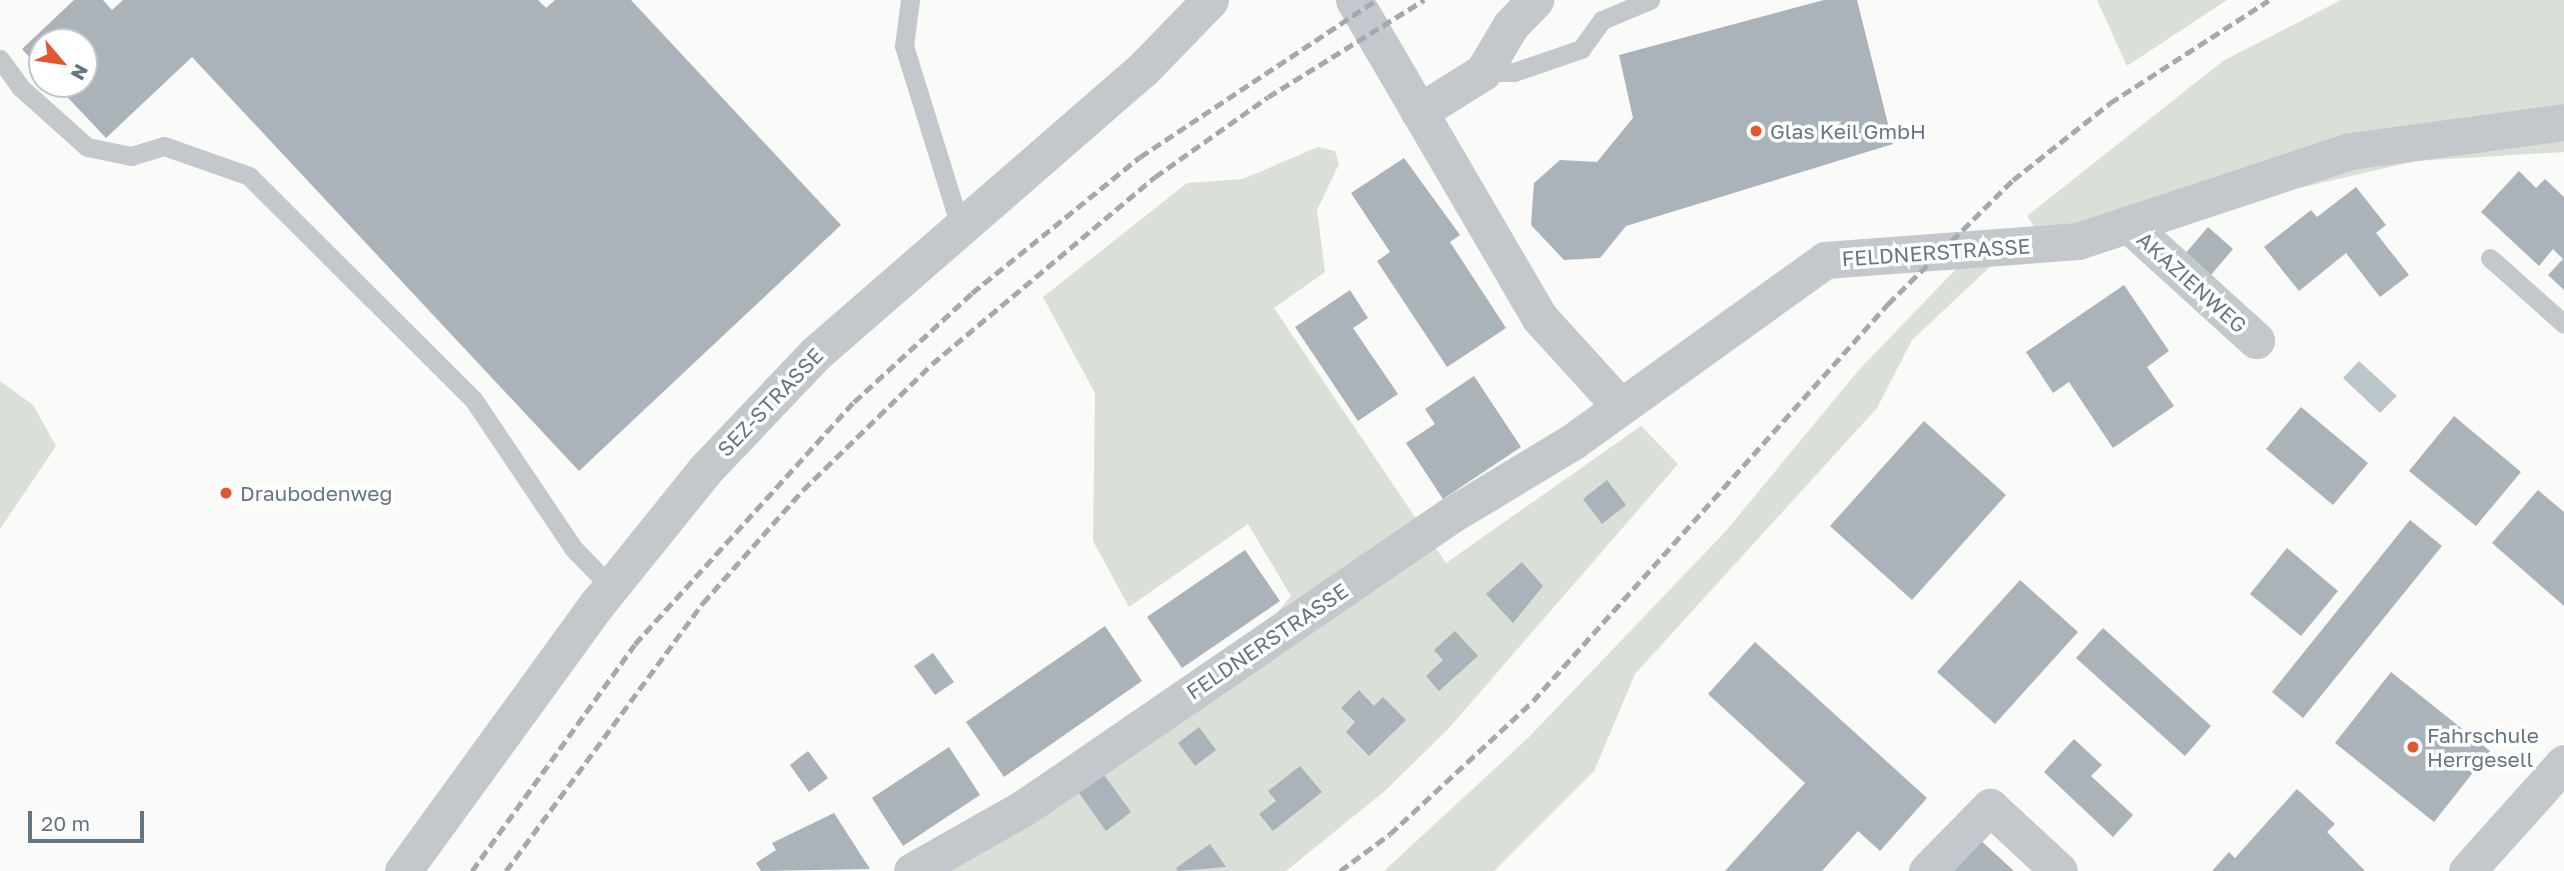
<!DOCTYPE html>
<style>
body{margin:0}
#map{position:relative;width:2564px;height:871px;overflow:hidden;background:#fafaf8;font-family:"Golos Text",sans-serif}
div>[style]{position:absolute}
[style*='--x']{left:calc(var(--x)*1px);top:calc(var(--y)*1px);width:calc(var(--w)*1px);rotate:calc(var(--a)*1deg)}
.green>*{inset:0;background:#dadfd7}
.water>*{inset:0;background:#bbc7cb}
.building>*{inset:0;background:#aab3b9}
.lane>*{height:19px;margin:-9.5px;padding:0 9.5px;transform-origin:9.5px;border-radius:9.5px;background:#c3c8cc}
.street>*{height:37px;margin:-18.5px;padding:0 18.5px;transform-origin:18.5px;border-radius:18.5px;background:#c3c8cc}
.rail>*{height:5px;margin-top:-2.5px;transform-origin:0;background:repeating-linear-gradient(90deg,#a2aab0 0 10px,transparent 0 15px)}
.dots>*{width:19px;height:19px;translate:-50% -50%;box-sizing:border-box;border:4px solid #fff;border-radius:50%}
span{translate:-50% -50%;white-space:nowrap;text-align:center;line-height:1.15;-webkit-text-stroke:7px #fff;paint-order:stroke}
.poi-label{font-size:21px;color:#657683}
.left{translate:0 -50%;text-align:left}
.street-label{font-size:21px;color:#657683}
.north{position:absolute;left:28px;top:28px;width:70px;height:70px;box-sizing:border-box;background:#fff;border:2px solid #c1c8cd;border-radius:50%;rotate:119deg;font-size:19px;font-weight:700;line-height:28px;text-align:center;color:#657683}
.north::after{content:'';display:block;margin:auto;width:24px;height:32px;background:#e4572e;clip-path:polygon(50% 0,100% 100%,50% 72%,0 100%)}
.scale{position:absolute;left:28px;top:811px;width:116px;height:32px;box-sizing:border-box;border:4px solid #657683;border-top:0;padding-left:9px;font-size:21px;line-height:24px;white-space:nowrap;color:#657683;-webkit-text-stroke:5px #fff;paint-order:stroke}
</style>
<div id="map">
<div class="green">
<i style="clip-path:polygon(2097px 0,2227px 0,2127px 66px)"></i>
<i style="clip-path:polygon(2341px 0,2564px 0,2564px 152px,2416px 161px,2047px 246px,2027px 216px,2223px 61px)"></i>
<i style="clip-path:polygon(1318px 147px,1335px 151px,1339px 164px,1317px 210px,1325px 272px,1274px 308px,1446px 563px,1641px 426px,1678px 464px,1449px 728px,1386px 790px,1286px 871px,944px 871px,1270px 621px,1291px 596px,1248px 524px,1129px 607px,1093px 541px,1095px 393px,1043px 297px,1187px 183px,1243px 179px)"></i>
<i style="clip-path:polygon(1992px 265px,1912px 340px,1877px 408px,1635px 674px,1594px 771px,1494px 871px,1384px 871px,1528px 738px,1725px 532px,1858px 371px,1956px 269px)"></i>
<i style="clip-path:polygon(0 381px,33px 405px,56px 446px,0 529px)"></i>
</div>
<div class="water">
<i style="clip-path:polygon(2359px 361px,2397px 396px,2380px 413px,2343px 378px)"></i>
</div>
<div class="building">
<i style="clip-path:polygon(74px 0,103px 0,112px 10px,123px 0,538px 0,546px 8px,555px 0,631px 0,841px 225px,579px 471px,192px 57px,106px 138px,55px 84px,84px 84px,84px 42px,42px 42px,42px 71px,22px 49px)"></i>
<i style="clip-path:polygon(1824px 0,1857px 0,1893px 144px,1626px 226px,1600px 258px,1564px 260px,1531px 225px,1534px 183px,1560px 160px,1597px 162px,1633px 118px,1619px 55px)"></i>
<i style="clip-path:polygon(1404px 158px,1460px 235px,1450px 242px,1506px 328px,1447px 367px,1377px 261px,1390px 252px,1351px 193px)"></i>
<i style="clip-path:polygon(2519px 171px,2536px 188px,2545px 179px,2564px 197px,2564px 290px,2548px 275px,2563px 259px,2553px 249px,2539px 266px,2481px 212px)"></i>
<i style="clip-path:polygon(2356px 187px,2386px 225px,2376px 233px,2409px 275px,2380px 297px,2346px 253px,2299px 291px,2264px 247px,2311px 210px,2317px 217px)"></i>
<i style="clip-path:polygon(2208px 227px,2233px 249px,2210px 276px,2185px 254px)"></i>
<i style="clip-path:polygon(2124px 285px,2169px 351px,2147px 367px,2174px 406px,2113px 448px,2069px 382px,2053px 393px,2026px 352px)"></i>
<i style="clip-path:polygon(1350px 290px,1368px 318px,1353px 328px,1398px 394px,1358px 421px,1295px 327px)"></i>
<i style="clip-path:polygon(1474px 376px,1521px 447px,1443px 499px,1406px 443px,1435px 424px,1425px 409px)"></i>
<i style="clip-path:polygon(2301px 407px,2368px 463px,2333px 505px,2266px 449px)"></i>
<i style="clip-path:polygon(2454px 416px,2521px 472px,2476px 526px,2409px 471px)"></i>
<i style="clip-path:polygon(1924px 421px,2006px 495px,1912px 600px,1830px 526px)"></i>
<i style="clip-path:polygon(1607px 480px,1626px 505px,1602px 524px,1583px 499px)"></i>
<i style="clip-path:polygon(2538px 490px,2564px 512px,2564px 606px,2492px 543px)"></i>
<i style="clip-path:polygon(2410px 520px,2442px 546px,2303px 718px,2272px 692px)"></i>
<i style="clip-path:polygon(2287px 548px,2338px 591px,2301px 636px,2250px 594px)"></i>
<i style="clip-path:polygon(1245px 550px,1280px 601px,1182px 668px,1147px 617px)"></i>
<i style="clip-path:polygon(1522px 562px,1543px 586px,1513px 623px,1486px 594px)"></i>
<i style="clip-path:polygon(2020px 580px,2078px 632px,1995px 724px,1937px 672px)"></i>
<i style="clip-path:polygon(1105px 626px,1142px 681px,1004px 777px,966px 722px)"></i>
<i style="clip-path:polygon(2103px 628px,2211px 726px,2185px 756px,2076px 658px)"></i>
<i style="clip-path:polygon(1455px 631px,1478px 656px,1439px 691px,1426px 676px,1443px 660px,1434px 650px)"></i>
<i style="clip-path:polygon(1755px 642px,1927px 798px,1880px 851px,1858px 831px,1822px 871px,1725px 871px,1805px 783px,1708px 694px)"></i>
<i style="clip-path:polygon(933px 653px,954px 682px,935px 695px,914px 666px)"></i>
<i style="clip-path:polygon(2391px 672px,2490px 751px,2434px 822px,2335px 743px)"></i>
<i style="clip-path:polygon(1359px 690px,1374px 706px,1383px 697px,1406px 720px,1369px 756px,1346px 732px,1355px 722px,1341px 708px)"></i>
<i style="clip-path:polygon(1199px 727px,1216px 750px,1195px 766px,1178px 743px)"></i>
<i style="clip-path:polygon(2074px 739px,2102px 765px,2091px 776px,2133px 815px,2113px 837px,2044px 772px)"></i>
<i style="clip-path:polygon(949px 747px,980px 795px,903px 846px,872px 798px)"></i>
<i style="clip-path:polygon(808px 751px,828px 778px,809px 792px,790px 765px)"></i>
<i style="clip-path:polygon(1300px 766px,1322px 792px,1273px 831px,1259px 814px,1276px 801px,1268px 791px)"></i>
<i style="clip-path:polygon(1104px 775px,1131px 812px,1106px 831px,1079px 793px)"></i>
<i style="clip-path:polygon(2297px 789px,2335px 824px,2327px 832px,2365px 871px,2212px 871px,2229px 852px,2235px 858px)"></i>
<i style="clip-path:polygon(834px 813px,870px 869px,761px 871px,756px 863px,776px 850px,772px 843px)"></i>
<i style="clip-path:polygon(1978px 838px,2014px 871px,1932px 871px)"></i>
<i style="clip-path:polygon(1210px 844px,1226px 867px,1178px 871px,1176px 868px)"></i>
</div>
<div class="lane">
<i style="--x:910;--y:0;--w:46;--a:97.4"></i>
<i style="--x:904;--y:46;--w:185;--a:72.7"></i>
<i style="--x:0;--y:59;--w:34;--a:54"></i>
<i style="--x:20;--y:87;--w:90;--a:41.8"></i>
<i style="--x:87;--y:147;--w:45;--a:11.6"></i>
<i style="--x:131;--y:156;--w:34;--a:-17"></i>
<i style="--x:164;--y:146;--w:90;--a:19.4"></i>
<i style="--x:249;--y:176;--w:316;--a:44.9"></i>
<i style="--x:473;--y:399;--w:179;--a:56.1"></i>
<i style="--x:573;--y:548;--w:54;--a:45.7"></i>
<i style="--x:1483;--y:72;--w:31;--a:0"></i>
<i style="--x:1514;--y:72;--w:71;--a:-18.9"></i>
<i style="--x:1581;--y:49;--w:36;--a:-54"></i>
<i style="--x:1602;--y:20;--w:52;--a:-22.6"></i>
<i style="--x:2490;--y:258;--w:99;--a:41.7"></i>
</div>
<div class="street">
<i style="--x:1354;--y:0;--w:367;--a:59.7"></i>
<i style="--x:1539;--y:317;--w:120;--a:47.7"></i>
<i style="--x:1419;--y:112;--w:75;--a:-32"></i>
<i style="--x:1483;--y:72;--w:55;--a:-59.2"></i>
<i style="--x:1511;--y:25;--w:35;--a:-46"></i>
<i style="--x:2128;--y:224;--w:173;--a:42.2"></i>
<i style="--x:403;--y:871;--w:331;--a:-54"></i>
<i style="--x:598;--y:603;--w:169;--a:-51.2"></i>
<i style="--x:704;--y:471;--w:161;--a:-46.5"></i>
<i style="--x:815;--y:354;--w:435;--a:-41"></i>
<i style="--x:1143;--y:69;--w:96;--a:-45.8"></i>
<i style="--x:912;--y:871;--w:130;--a:-29.5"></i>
<i style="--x:1025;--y:807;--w:516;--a:-34.43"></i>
<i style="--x:1451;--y:515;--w:141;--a:-31.1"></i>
<i style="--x:1572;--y:442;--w:312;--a:-35.7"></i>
<i style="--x:1825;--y:260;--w:254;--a:-4.3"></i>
<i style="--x:2078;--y:241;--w:287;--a:-18.3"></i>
<i style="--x:2350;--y:151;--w:216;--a:-7.7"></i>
<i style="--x:1927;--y:871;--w:90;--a:-45.5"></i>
<i style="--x:1990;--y:807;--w:94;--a:42.8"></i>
<i style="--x:2467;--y:871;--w:145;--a:-48.1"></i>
</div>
<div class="rail">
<i style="--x:472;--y:871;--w:279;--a:-54.3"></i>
<i style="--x:635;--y:644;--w:326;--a:-47.9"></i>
<i style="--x:854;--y:402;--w:161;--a:-42.7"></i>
<i style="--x:972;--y:293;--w:216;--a:-39"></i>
<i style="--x:1140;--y:157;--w:283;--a:-33.6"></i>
<i style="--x:506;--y:871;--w:333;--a:-53.7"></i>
<i style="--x:703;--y:603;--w:151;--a:-48.5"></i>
<i style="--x:803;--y:490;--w:180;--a:-44.3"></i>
<i style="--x:932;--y:364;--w:291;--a:-40"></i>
<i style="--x:1155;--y:177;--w:138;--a:-35.3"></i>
<i style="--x:1268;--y:97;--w:184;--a:-31.9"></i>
<i style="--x:1340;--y:871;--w:62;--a:-36.5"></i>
<i style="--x:1390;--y:834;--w:195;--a:-42.9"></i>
<i style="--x:1533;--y:701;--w:533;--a:-48.2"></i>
<i style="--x:1888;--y:304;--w:176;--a:-44.8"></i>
<i style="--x:2013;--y:180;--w:124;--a:-38.4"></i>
<i style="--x:2110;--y:103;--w:189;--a:-32.9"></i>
</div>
<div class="dots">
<i style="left:1756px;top:131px;background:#e4572e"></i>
<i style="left:226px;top:493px;background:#e4572e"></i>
<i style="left:2413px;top:747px;background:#e4572e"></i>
</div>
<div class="poi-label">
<span class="left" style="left:1770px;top:131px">Glas Keil GmbH</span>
<span class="left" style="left:240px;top:493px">Draubodenweg</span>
<span class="left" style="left:2427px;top:747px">Fahrschule<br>Herrgesell</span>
</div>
<div class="street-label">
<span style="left:1936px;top:252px;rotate:-4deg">FELDNERSTRASSE</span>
<span style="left:2192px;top:282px;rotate:42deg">AKAZIENWEG</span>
<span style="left:770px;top:402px;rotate:-46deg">SEZ-STRASSE</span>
<span style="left:1267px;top:641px;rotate:-34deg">FELDNERSTRASSE</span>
</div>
<div class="north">N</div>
<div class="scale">20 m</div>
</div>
